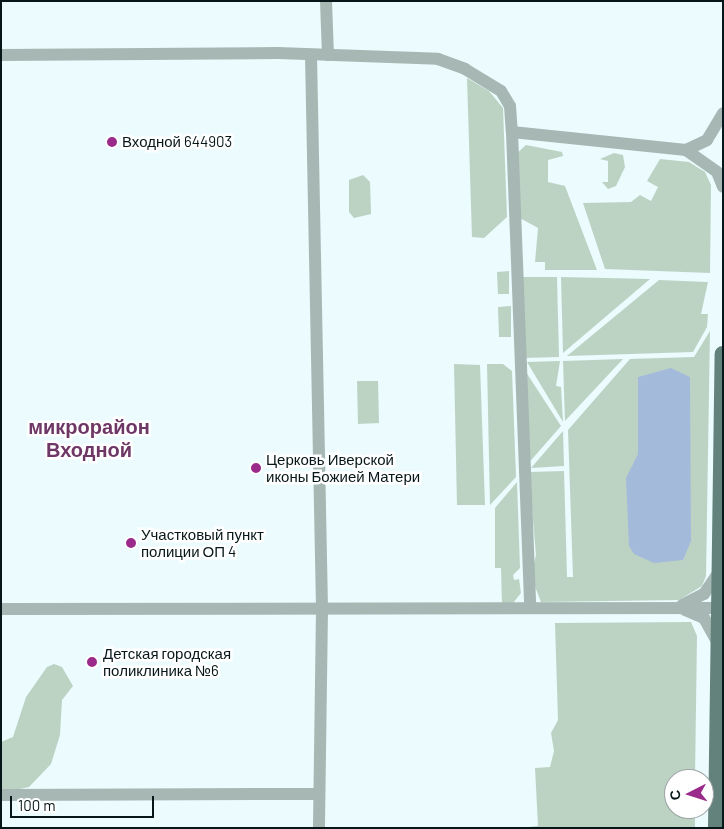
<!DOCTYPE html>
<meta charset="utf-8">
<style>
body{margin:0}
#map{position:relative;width:724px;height:829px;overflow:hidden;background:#ebfbfe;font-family:Barlow,sans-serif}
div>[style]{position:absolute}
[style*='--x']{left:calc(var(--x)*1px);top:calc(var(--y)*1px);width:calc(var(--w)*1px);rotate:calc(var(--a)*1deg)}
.green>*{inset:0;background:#bcd3c4}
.water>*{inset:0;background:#a4badb}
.minor>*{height:12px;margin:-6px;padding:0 6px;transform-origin:6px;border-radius:6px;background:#a7b8b4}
.major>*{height:16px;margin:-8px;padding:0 8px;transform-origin:8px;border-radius:8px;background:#63827c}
.dots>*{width:14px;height:14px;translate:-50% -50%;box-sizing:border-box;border:2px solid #fff;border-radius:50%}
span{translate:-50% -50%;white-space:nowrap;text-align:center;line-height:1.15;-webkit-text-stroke:5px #fff;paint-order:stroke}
.poi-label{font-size:15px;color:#071719}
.left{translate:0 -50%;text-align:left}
.district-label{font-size:20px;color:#6e3765;font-weight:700}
.frame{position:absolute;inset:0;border:2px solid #071719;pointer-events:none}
.north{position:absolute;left:664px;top:769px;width:50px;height:50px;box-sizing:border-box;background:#fff;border:1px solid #9ca2a3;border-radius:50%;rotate:265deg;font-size:14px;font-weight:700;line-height:20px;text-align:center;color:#071719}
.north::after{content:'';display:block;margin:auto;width:18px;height:22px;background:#9a2b8a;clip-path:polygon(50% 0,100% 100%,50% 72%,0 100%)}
.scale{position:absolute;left:10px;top:796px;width:144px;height:22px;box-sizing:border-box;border:2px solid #071719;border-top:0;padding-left:6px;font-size:15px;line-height:18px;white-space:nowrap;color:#071719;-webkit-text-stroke:4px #fff;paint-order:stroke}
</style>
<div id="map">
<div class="green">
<i style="clip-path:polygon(467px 78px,489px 91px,503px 108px,507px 217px,484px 238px,472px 237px)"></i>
<i style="clip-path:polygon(526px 145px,562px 152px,563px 156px,548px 160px,548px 182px,565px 186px,597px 270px,545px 270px,545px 262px,535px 262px,538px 228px,518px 217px,516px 154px)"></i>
<i style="clip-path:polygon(614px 153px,623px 155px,625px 167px,616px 186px,608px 189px,602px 182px,608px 182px,608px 161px,600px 159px)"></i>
<i style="clip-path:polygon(660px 159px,689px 162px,705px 172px,711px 185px,710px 273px,605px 269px,583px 203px,631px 202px,640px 195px,651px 201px,658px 187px,647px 181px)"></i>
<i style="clip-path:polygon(363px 175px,370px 182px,371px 214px,354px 218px,349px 212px,349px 180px)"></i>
<i style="clip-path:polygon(509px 271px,509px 294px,498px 294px,497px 272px)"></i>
<i style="clip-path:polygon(521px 277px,557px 277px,559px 357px,523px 358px)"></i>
<i style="clip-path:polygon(561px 277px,650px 279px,563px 353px)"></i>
<i style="clip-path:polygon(659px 280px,708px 282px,701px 314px,708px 314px,707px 327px,693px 352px,567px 356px)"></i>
<i style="clip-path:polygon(511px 306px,511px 337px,499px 337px,498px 307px)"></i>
<i style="clip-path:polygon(710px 331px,706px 576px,702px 586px,679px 600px,541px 602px,531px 576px,536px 555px,529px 472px,564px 471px,567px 577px,573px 577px,568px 430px,630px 359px,694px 357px)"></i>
<i style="clip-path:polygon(623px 359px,565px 421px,563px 361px)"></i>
<i style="clip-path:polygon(560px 361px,556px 386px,561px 387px,563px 422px,527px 362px)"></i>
<i style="clip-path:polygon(454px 364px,480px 365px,485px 505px,457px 505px)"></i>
<i style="clip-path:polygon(487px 364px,503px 364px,512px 371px,516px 477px,490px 505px)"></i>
<i style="clip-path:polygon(522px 366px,561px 426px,526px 466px)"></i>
<i style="clip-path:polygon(357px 381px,378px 381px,379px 423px,358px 424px)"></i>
<i style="clip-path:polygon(563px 431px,564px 466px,531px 468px)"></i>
<i style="clip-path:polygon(517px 482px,520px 568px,513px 575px,514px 580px,519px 579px,521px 593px,513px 603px,502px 604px,501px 568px,495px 568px,495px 508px)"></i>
<i style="clip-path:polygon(691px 622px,697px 636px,695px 779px,674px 779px,674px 809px,695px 809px,695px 828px,518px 828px,538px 826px,535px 768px,550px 767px,554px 751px,551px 733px,558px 720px,555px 623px)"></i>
<i style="clip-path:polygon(54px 664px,62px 667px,73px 686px,62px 700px,60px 735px,51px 764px,29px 787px,1px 793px,1px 742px,13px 737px,26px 697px,47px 667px)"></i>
</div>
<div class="water">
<i style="clip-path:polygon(671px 368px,690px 377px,691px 541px,683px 560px,654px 563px,634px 554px,629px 546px,626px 478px,638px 454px,638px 377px)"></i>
</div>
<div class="minor">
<i style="--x:326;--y:1;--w:54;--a:87.9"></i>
<i style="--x:1;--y:55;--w:277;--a:-0.4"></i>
<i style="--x:278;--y:53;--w:160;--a:2.1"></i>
<i style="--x:438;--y:59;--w:29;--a:20"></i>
<i style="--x:465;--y:69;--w:42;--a:31.4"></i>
<i style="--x:501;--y:91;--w:17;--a:59"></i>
<i style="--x:510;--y:106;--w:26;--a:86"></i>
<i style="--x:512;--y:132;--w:476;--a:87.8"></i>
<i style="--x:311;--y:55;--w:555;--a:88.86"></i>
<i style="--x:322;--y:610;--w:218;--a:90.8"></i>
<i style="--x:512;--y:132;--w:175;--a:5.9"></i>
<i style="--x:686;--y:150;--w:38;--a:35"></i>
<i style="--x:717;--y:172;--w:16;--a:68"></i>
<i style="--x:686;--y:150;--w:23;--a:-25"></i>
<i style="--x:707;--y:140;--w:31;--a:-59"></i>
<i style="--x:682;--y:605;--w:25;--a:-27"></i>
<i style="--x:704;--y:594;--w:25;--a:-56"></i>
<i style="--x:1;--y:609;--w:722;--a:-0.08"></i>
<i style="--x:685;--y:610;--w:21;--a:23"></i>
<i style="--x:704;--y:618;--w:26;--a:61"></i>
<i style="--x:1;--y:795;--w:318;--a:-0.2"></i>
</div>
<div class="major">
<i style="--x:716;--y:828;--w:474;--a:-89.2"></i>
</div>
<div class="dots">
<i style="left:112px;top:142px;background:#9a2b8a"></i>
<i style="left:256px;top:468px;background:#9a2b8a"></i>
<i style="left:131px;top:543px;background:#9a2b8a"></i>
<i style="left:92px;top:662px;background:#9a2b8a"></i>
</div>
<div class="poi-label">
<span class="left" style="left:122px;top:142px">Входной 644903</span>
<span class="left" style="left:266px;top:468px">Церковь Иверской<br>иконы Божией Матери</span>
<span class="left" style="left:141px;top:543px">Участковый пункт<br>полиции ОП 4</span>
<span class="left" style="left:103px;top:662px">Детская городская<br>поликлиника №6</span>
</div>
<div class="district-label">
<span style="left:89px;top:438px">микрорайон<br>Входной</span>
</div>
<div class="frame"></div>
<div class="north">С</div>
<div class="scale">100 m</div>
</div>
